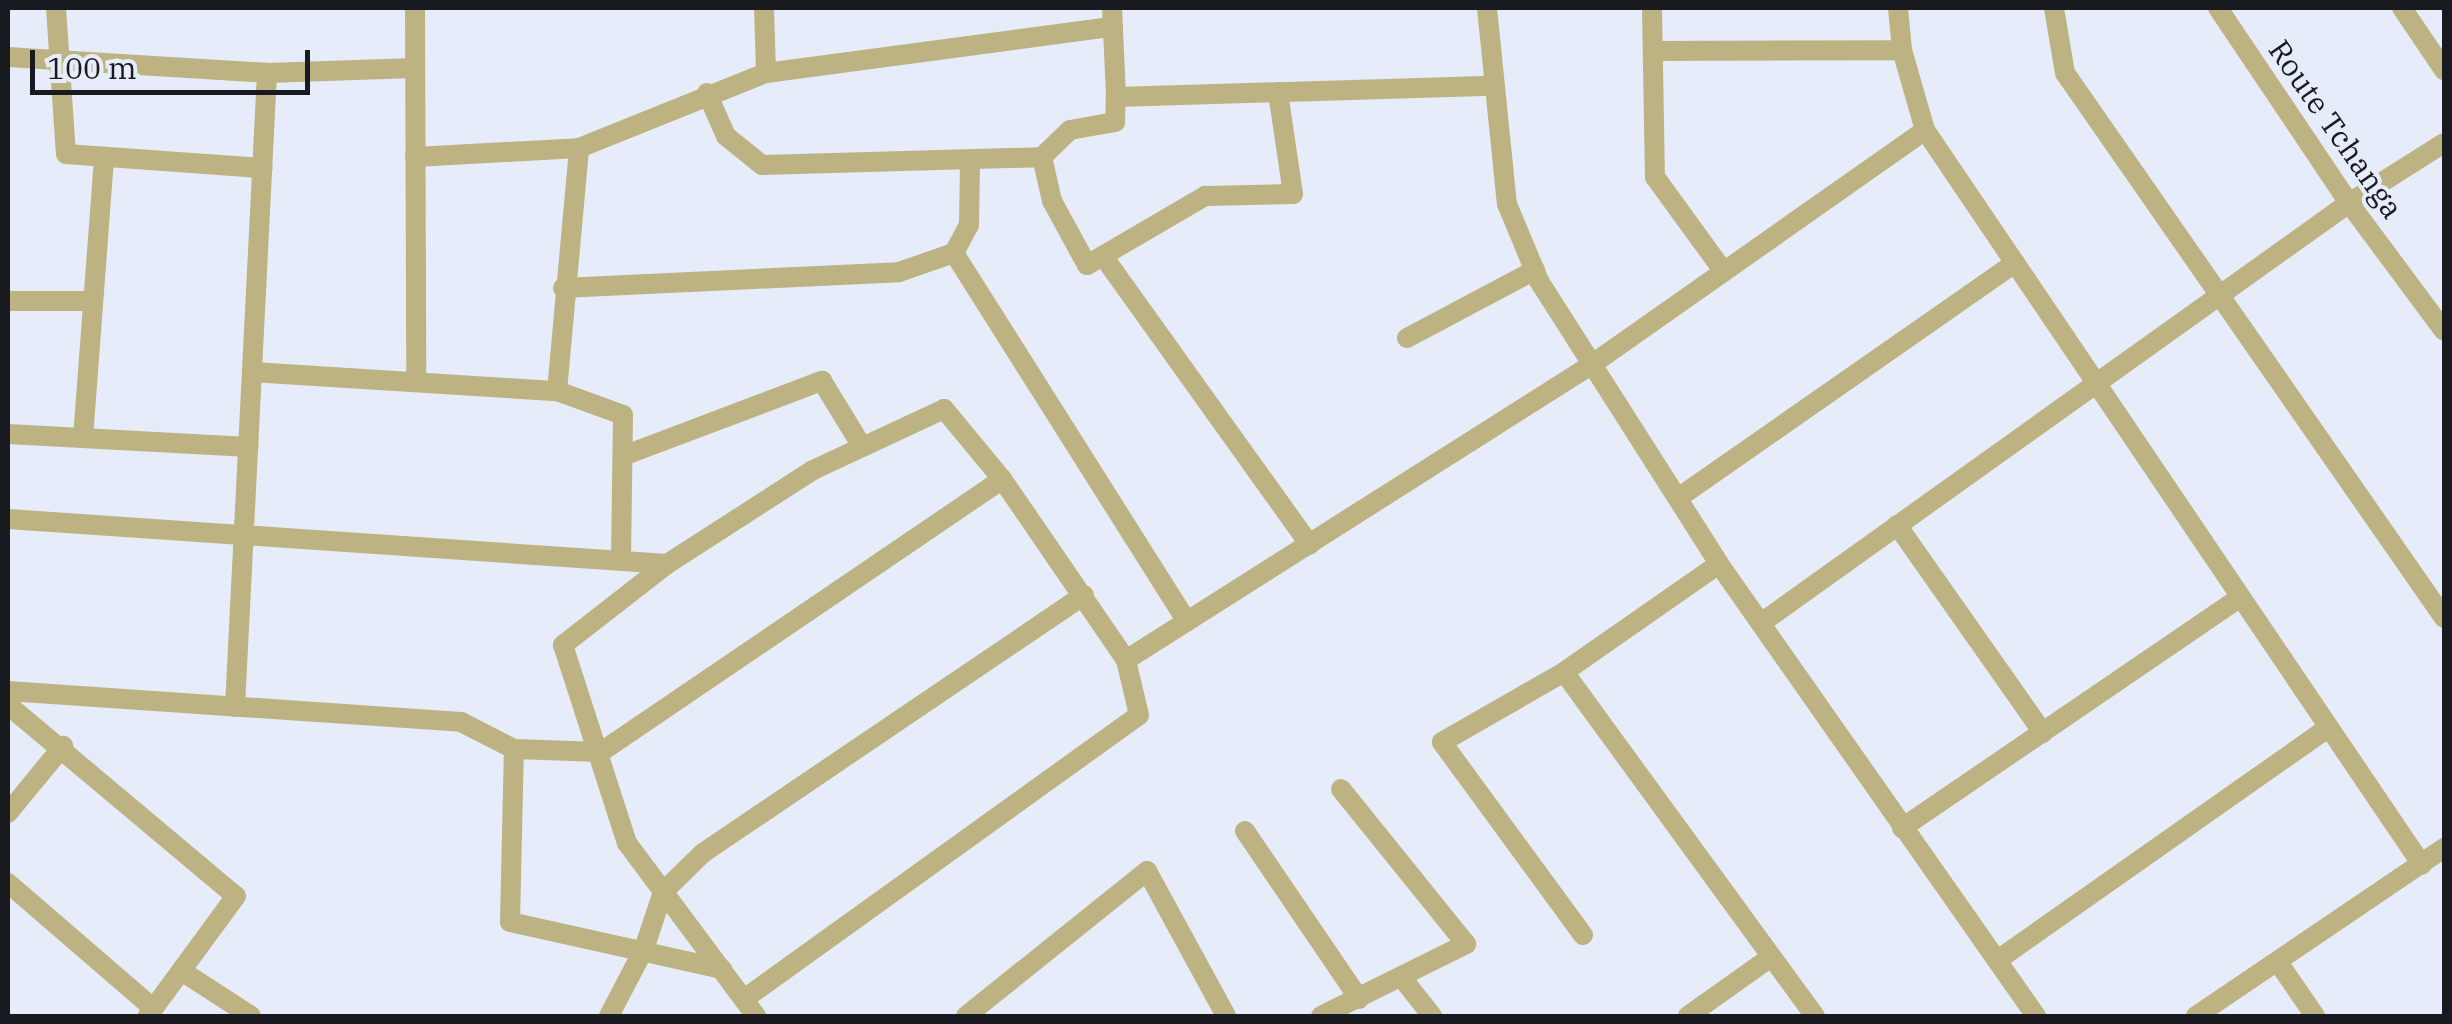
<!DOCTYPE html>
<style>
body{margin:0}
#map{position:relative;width:2452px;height:1024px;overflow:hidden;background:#e7ecfa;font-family:"IBM Plex Serif",serif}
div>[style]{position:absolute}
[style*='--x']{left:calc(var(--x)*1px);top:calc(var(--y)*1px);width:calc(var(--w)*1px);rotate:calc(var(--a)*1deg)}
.street>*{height:20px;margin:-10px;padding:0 10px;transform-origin:10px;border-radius:10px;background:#bdb382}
span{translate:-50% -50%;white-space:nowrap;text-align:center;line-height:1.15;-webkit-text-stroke:8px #e7ecfa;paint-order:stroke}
.street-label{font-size:30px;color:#191a1f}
.frame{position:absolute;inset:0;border:10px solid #191a1f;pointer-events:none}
.scale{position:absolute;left:30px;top:50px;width:280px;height:45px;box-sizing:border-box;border:5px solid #191a1f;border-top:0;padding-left:12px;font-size:30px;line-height:35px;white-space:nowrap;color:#191a1f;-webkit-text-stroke:8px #e7ecfa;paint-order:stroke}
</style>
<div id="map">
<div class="street">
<i style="--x:56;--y:8;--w:146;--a:86.1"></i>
<i style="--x:66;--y:154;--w:197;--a:4.1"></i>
<i style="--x:415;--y:8;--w:372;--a:89.8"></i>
<i style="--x:764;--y:8;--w:65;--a:88.2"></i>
<i style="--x:1112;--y:8;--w:89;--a:87.4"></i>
<i style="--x:1487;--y:8;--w:197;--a:84.2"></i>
<i style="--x:1507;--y:204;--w:83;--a:67.4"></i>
<i style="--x:1539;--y:281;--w:335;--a:57.5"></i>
<i style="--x:1719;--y:564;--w:552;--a:54.96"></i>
<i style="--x:1652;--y:8;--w:169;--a:89"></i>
<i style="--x:1655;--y:177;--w:117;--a:54"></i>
<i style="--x:1898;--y:8;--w:42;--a:84.6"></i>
<i style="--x:1902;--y:50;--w:83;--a:74"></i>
<i style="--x:1925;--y:130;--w:887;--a:55.93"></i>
<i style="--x:2054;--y:8;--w:66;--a:80.4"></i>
<i style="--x:2065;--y:73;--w:664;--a:55.18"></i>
<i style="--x:2218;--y:8;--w:235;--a:56.1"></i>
<i style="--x:2349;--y:203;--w:159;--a:53.4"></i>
<i style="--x:2402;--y:8;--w:75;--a:55.9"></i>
<i style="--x:1653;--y:51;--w:249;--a:-0.2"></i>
<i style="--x:8;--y:57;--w:259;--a:3.5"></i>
<i style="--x:267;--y:73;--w:148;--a:-1.9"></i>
<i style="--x:707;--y:93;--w:47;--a:66.2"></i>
<i style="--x:726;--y:136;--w:46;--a:38.9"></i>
<i style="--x:762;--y:165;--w:280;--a:-1.6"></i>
<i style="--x:1042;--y:157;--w:39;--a:-44"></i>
<i style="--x:1070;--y:130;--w:46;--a:-10.1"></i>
<i style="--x:1115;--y:122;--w:25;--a:-88"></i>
<i style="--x:1116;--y:97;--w:376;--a:-1.7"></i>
<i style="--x:415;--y:157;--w:164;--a:-3.1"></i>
<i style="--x:579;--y:148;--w:201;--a:-21.9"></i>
<i style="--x:766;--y:73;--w:350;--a:-7.6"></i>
<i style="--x:1042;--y:157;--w:45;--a:77.2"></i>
<i style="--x:1052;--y:201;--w:73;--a:61.3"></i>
<i style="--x:1087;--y:265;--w:137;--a:-30.3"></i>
<i style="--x:1205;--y:196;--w:88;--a:-1.3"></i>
<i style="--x:1293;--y:194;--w:103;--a:-98.4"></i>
<i style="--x:954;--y:253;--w:436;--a:57.7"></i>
<i style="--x:1103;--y:256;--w:355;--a:54.4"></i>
<i style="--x:563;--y:288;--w:336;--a:-2.7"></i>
<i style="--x:899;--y:272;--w:58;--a:-19.1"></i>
<i style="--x:954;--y:253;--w:32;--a:-62"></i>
<i style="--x:969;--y:225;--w:64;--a:-89.1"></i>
<i style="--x:8;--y:301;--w:85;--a:0"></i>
<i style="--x:1407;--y:338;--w:145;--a:-28"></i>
<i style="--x:252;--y:372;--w:306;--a:3.6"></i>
<i style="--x:557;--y:391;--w:70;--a:20"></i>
<i style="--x:623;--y:415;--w:146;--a:90.8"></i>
<i style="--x:557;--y:391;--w:244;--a:-84.8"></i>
<i style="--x:8;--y:434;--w:241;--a:3.1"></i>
<i style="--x:83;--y:438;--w:282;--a:-85.7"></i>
<i style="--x:623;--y:456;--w:213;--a:-20.7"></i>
<i style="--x:822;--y:381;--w:75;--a:58.6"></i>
<i style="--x:1678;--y:498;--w:411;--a:-34.9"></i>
<i style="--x:8;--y:519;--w:661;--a:3.91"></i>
<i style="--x:1897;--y:525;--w:254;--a:54.9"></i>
<i style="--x:1761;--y:623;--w:723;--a:-35.54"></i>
<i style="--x:2349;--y:203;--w:112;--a:-32.3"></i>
<i style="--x:1126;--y:660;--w:551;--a:-32.39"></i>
<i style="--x:1591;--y:365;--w:408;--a:-35.1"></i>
<i style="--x:1564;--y:672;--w:426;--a:53.9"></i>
<i style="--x:8;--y:691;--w:454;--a:3.9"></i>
<i style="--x:461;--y:722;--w:59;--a:27"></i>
<i style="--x:8;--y:705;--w:297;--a:40"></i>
<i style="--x:236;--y:896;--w:149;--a:126.3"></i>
<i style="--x:235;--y:707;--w:635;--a:-87.11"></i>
<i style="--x:8;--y:813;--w:87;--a:-50.6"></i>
<i style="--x:1902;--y:828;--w:409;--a:-34.3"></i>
<i style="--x:1245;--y:831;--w:203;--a:55.8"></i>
<i style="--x:8;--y:883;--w:191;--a:40.8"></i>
<i style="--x:1583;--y:935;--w:239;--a:-126.2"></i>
<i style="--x:1442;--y:742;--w:141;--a:-29.8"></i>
<i style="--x:1564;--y:672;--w:189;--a:-34.9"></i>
<i style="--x:1999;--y:959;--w:403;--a:-35.1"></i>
<i style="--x:2280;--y:965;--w:62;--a:55.5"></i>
<i style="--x:722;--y:969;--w:217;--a:-167.5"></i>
<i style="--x:510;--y:922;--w:173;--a:-88.7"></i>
<i style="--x:514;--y:749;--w:87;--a:2"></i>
<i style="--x:601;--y:752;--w:485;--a:-34.2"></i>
<i style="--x:183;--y:972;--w:81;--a:32.9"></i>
<i style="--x:1403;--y:979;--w:47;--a:51.9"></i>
<i style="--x:744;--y:999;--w:486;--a:-35.7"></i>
<i style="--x:1139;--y:715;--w:57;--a:-103.3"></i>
<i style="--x:1126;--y:660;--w:219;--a:-124.4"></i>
<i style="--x:1002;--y:479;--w:91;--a:-129.6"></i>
<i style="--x:944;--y:409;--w:145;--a:155"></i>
<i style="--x:813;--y:470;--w:174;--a:147.2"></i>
<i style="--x:667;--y:564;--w:132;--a:142.1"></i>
<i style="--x:563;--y:645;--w:208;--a:72.1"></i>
<i style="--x:627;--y:843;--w:216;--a:53.3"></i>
<i style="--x:609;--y:1016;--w:76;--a:-62.4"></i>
<i style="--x:644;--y:949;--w:60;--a:-71.6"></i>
<i style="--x:663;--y:892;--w:56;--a:-44.3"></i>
<i style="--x:703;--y:853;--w:460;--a:-34.1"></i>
<i style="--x:966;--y:1016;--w:232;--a:-38.7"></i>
<i style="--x:1147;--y:871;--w:165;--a:61.4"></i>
<i style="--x:1321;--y:1016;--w:162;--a:-26.4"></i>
<i style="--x:1466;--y:944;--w:199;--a:-128.9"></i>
<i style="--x:1688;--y:1016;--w:102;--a:-35.4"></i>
<i style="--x:2196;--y:1016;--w:300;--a:-34.1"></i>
</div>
<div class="street-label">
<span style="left:2336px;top:129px;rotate:55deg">Route Tchanga</span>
</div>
<div class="frame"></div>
<div class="scale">100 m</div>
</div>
